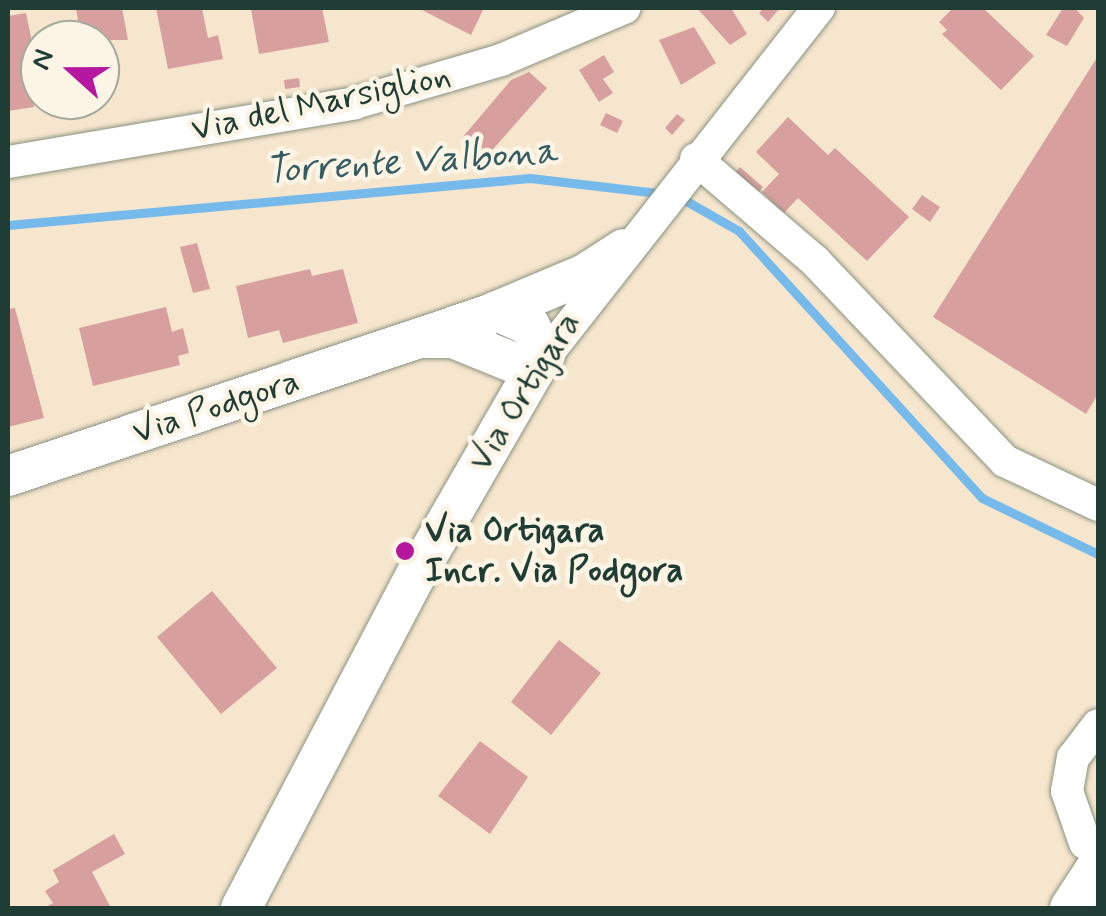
<!DOCTYPE html>
<style>
body{margin:0}
#map{position:relative;width:1106px;height:916px;overflow:hidden;background:#f6e6cd;font-family:Mynerve,sans-serif}
div>[style]{position:absolute}
[style*='--x']{left:calc(var(--x)*1px);top:calc(var(--y)*1px);width:calc(var(--w)*1px);rotate:calc(var(--a)*1deg)}
.stream>*{height:9px;margin:-4.5px;padding:0 4.5px;transform-origin:4.5px;border-radius:4.5px;background:#76baec}
.building>*{inset:0;background:#d7a09e}
.roads{filter:drop-shadow(0 0 2px #8a9280) drop-shadow(0 0 2px #8a9280)}
.minor>*{height:32px;margin:-16px;padding:0 16px;transform-origin:16px;border-radius:16px;background:#fff}
.major>*{height:40px;margin:-20px;padding:0 20px;transform-origin:20px;border-radius:20px;background:#fff}
.dots>*{width:28px;height:28px;translate:-50% -50%;box-sizing:border-box;border:5px solid #fcf5e5;border-radius:50%}
span{translate:-50% -50%;white-space:nowrap;text-align:center;line-height:1.15;-webkit-text-stroke:9px #fcf5e5;paint-order:stroke}
.street-label{font-size:35px;color:#1f3d34}
.poi-label{font-size:35px;color:#1f3d34;font-weight:700}
.left{translate:0 -50%;text-align:left}
.water-label{font-size:38px;color:#355c62;font-style:italic}
.frame{position:absolute;inset:0;border:10px solid #1f3d34;pointer-events:none}
.north{position:absolute;left:20px;top:20px;width:100px;height:100px;box-sizing:border-box;background:#fcf5e5;border:2px solid #a4ab9e;border-radius:50%;rotate:291deg;font-size:28px;font-weight:700;line-height:40px;text-align:center;color:#1f3d34}
.north::after{content:'';display:block;margin:auto;width:35px;height:45px;background:#b5179e;clip-path:polygon(50% 0,100% 100%,50% 72%,0 100%)}
</style>
<div id="map">
<div class="stream">
<i style="--x:681;--y:198;--w:67;--a:29.6"></i>
<i style="--x:739;--y:231;--w:361;--a:47.7"></i>
<i style="--x:982;--y:498;--w:129;--a:25.8"></i>
<i style="--x:8;--y:225;--w:524;--a:-5.14"></i>
<i style="--x:530;--y:178;--w:137;--a:6.7"></i>
</div>
<div class="building">
<i style="clip-path:polygon(76px 8px,122px 8px,128px 40px,81px 40px)"></i>
<i style="clip-path:polygon(156px 8px,202px 8px,208px 38px,218px 35px,223px 59px,168px 69px)"></i>
<i style="clip-path:polygon(322px 8px,329px 42px,259px 54px,251px 9px)"></i>
<i style="clip-path:polygon(418px 8px,484px 8px,471px 35px)"></i>
<i style="clip-path:polygon(697px 8px,731px 8px,747px 34px,730px 45px)"></i>
<i style="clip-path:polygon(764px 8px,780px 8px,768px 22px,759px 13px)"></i>
<i style="clip-path:polygon(953px 8px,983px 8px,1034px 56px,1001px 90px,942px 34px,947px 30px,939px 22px)"></i>
<i style="clip-path:polygon(1063px 8px,1075px 8px,1084px 18px,1067px 46px,1046px 35px)"></i>
<i style="clip-path:polygon(26px 13px,37px 66px,30px 68px,34px 107px,8px 111px,8px 16px)"></i>
<i style="clip-path:polygon(694px 27px,716px 63px,681px 85px,659px 40px)"></i>
<i style="clip-path:polygon(604px 55px,614px 72px,603px 79px,613px 93px,599px 102px,579px 70px)"></i>
<i style="clip-path:polygon(1098px 56px,1098px 394px,1086px 414px,933px 317px)"></i>
<i style="clip-path:polygon(529px 72px,547px 88px,487px 156px,462px 138px,511px 80px)"></i>
<i style="clip-path:polygon(299px 78px,300px 87px,285px 89px,284px 80px)"></i>
<i style="clip-path:polygon(606px 113px,623px 121px,617px 133px,600px 125px)"></i>
<i style="clip-path:polygon(677px 114px,685px 120px,672px 135px,665px 128px)"></i>
<i style="clip-path:polygon(788px 117px,828px 155px,835px 148px,909px 217px,867px 261px,798px 198px,784px 213px,762px 192px,779px 174px,756px 152px)"></i>
<i style="clip-path:polygon(740px 167px,763px 187px,756px 195px,732px 176px)"></i>
<i style="clip-path:polygon(922px 195px,940px 207px,930px 222px,912px 209px)"></i>
<i style="clip-path:polygon(197px 243px,210px 289px,193px 293px,180px 247px)"></i>
<i style="clip-path:polygon(310px 269px,312px 276px,343px 269px,358px 323px,283px 343px,279px 330px,248px 338px,236px 286px)"></i>
<i style="clip-path:polygon(166px 307px,172px 332px,183px 328px,189px 353px,178px 356px,180px 365px,93px 386px,79px 328px)"></i>
<i style="clip-path:polygon(15px 308px,44px 418px,8px 427px,8px 309px)"></i>
<i style="clip-path:polygon(212px 591px,277px 668px,221px 714px,157px 637px)"></i>
<i style="clip-path:polygon(559px 640px,601px 673px,551px 735px,511px 702px)"></i>
<i style="clip-path:polygon(480px 741px,528px 777px,490px 834px,438px 796px)"></i>
<i style="clip-path:polygon(114px 834px,125px 854px,92px 872px,111px 908px,44px 908px,53px 903px,45px 891px,59px 882px,53px 870px)"></i>
</div>
<div class="roads">
<div class="minor">
<i style="--x:696;--y:159;--w:157;--a:40.6"></i>
<i style="--x:815;--y:261;--w:276;--a:46.5"></i>
<i style="--x:1005;--y:461;--w:103;--a:25.3"></i>
<i style="--x:8;--y:162;--w:352;--a:-9.6"></i>
<i style="--x:355;--y:103;--w:152;--a:-16.4"></i>
<i style="--x:501;--y:60;--w:134;--a:-22.9"></i>
<i style="--x:534;--y:371;--w:462;--a:-51.9"></i>
<i style="--x:1085;--y:843;--w:55;--a:-109.1"></i>
<i style="--x:1067;--y:791;--w:34;--a:-80"></i>
<i style="--x:1073;--y:758;--w:41;--a:-52.9"></i>
</div>
<div class="major">
<i style="--x:497;--y:311;--w:36;--a:24"></i>
<i style="--x:530;--y:326;--w:33;--a:63"></i>
<i style="--x:8;--y:476;--w:506;--a:-18.54"></i>
<i style="--x:488;--y:315;--w:105;--a:-22.9"></i>
<i style="--x:585;--y:274;--w:46;--a:-32.7"></i>
<i style="--x:241;--y:908;--w:374;--a:-62.3"></i>
<i style="--x:415;--y:577;--w:238;--a:-60"></i>
<i style="--x:534;--y:371;--w:87;--a:-157.8"></i>
<i style="--x:453;--y:338;--w:29;--a:180"></i>
<i style="--x:1070;--y:908;--w:51;--a:-56.9"></i>
</div>
</div>
<div class="dots">
<i style="left:405px;top:551px;background:#b5179e"></i>
</div>
<div class="street-label">
<span style="left:321px;top:103px;rotate:-12deg">Via del Marsiglion</span>
<span style="left:525px;top:392px;rotate:-58deg">Via Ortigara</span>
<span style="left:216px;top:407px;rotate:-18deg">Via Podgora</span>
</div>
<div class="poi-label">
<span class="left" style="left:425px;top:551px">Via Ortigara<br>Incr. Via Podgora</span>
</div>
<div class="water-label">
<span style="left:411px;top:162px;rotate:-4deg">Torrente Valbona</span>
</div>
<div class="frame"></div>
<div class="north">N</div>
</div>
